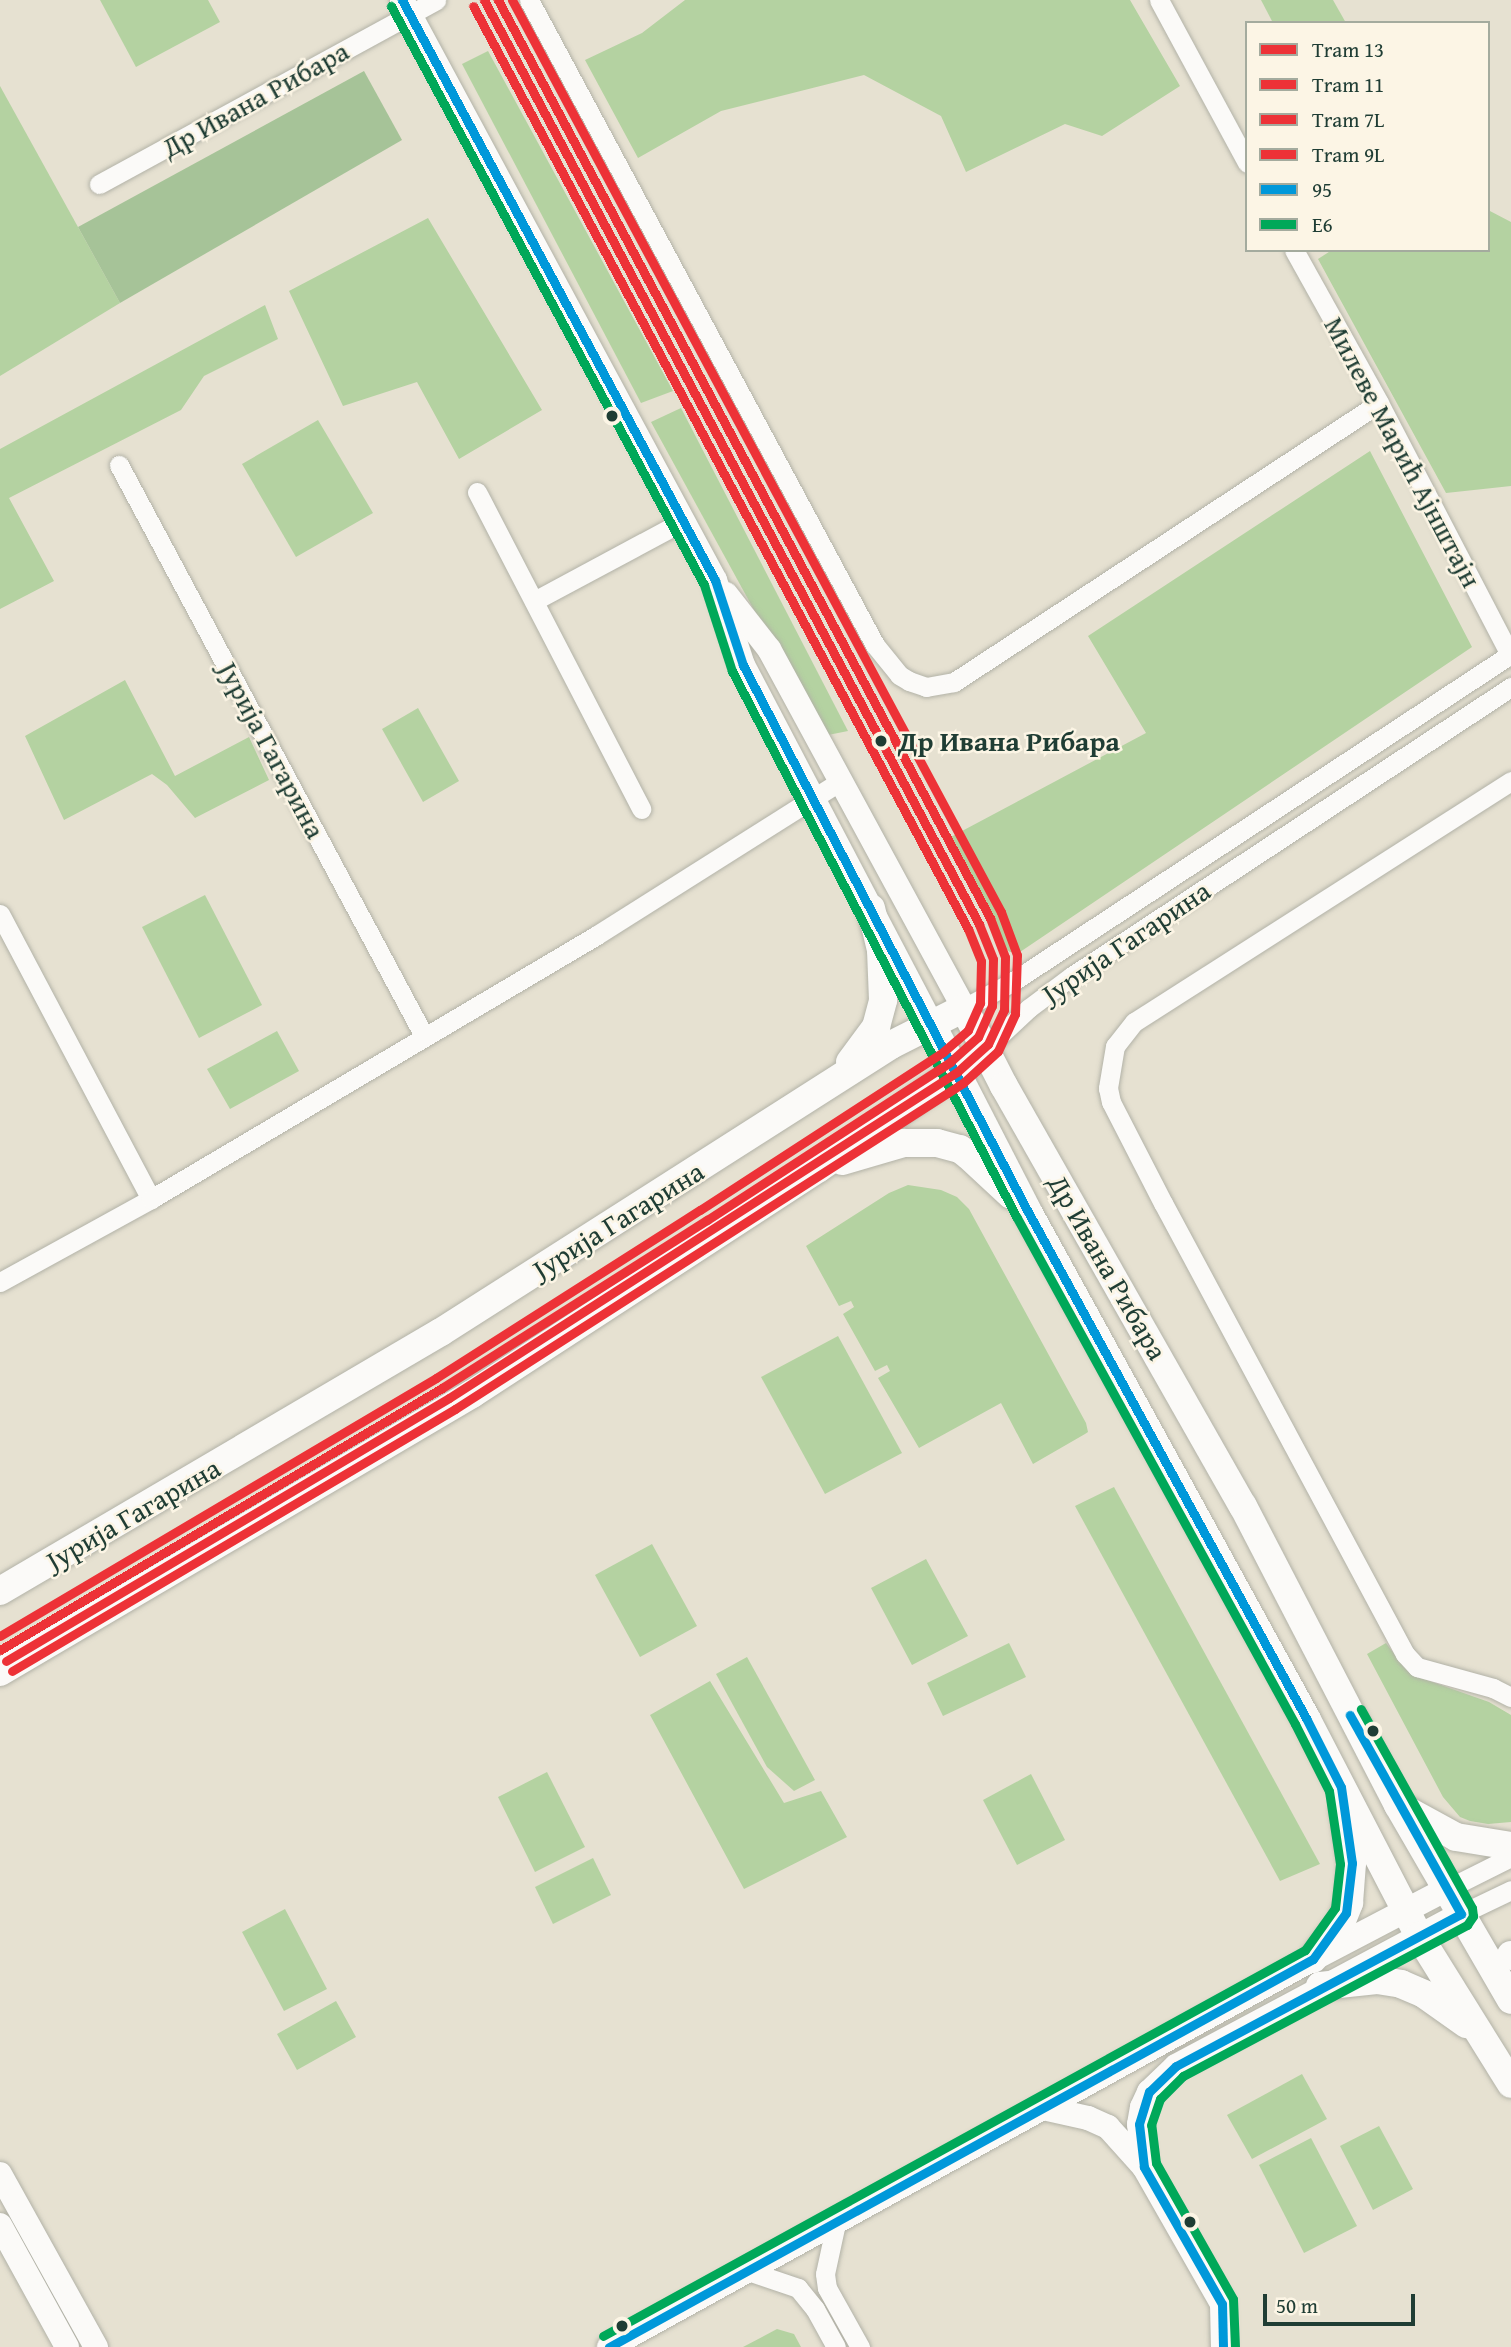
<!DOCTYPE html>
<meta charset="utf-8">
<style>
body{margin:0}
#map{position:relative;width:1511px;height:2347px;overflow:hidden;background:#e6e1d1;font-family:"Gentium Book Plus",serif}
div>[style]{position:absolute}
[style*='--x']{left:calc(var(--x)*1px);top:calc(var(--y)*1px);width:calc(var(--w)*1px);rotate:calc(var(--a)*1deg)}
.green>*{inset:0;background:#b4d2a1}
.forest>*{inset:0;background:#a6c398}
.roads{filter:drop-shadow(0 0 2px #b2b2a7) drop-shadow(0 0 2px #b2b2a7)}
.minor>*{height:19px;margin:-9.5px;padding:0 9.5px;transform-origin:9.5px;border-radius:9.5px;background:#fbfaf8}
.tertiary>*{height:24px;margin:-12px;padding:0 12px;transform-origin:12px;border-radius:12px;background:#fbfaf8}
.secondary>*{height:28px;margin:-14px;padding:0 14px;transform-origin:14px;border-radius:14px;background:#fbfaf8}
.bus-1>*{height:9px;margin:-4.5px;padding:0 4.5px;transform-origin:4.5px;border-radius:4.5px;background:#0098da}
.bus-2>*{height:9px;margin:-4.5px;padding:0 4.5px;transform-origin:4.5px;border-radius:4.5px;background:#00a859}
.tram-1>*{height:9px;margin:-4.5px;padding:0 4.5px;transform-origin:4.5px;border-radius:4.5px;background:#ed3237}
.tram-2>*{height:9px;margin:-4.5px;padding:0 4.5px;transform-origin:4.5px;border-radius:4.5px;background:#ed3237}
.tram-3>*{height:9px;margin:-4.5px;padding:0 4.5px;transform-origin:4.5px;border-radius:4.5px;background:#ed3237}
.tram-4>*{height:9px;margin:-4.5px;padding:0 4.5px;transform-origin:4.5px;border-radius:4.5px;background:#ed3237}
.dots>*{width:19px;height:19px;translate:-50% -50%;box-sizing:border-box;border:4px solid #fcf5e5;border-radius:50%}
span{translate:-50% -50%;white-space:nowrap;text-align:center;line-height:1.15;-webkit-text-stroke:5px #fcf5e5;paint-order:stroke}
.street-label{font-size:28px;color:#1f3d34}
.stop-label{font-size:28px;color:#1f3d34;font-weight:700}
.left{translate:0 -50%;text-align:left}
.legend{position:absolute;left:1245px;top:21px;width:245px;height:231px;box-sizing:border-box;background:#fcf5e5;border:2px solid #a4ab9e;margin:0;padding:9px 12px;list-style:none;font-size:21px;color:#1f3d34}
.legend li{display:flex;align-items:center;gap:14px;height:35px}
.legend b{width:35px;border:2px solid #a4ab9e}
.scale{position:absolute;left:1263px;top:2294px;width:152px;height:32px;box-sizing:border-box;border:4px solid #1f3d34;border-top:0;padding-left:9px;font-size:21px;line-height:24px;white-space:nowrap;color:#1f3d34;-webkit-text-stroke:5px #fcf5e5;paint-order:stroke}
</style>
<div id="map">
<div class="green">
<i style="clip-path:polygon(100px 0,208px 0,220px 22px,136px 67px)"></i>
<i style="clip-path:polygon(685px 0,1130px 0,1180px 86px,1102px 136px,1065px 124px,966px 172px,941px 116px,864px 75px,721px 111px,638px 158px,585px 60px,642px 33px)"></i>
<i style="clip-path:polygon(1261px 0,1333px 0,1346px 23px,1273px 23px)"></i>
<i style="clip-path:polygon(488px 51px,673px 391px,641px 403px,462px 64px)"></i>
<i style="clip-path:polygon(0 86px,120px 303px,0 376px)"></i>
<i style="clip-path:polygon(1488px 210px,1511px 222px,1511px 486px,1446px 493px,1318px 259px,1332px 250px,1488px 250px)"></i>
<i style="clip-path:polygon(428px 218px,542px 410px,459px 459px,417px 382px,343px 406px,289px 291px)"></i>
<i style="clip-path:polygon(265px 305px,278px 339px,204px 376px,181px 410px,9px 498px,54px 581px,0 609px,0 449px)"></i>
<i style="clip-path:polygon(681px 408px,848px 731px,823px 736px,651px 422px)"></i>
<i style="clip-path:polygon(318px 420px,373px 513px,296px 557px,242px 464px)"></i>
<i style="clip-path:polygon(1370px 451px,1472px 647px,1020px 952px,1010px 952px,1003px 947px,947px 839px,1146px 733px,1088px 636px)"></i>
<i style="clip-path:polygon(125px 680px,175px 776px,249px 737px,269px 780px,195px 818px,167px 785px,152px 774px,64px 820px,25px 736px)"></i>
<i style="clip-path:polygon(418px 708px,459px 781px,423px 802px,382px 729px)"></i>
<i style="clip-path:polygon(205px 895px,262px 1005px,199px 1038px,142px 927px)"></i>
<i style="clip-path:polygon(277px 1031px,299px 1071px,230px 1109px,207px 1069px)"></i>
<i style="clip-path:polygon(908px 1185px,941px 1190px,957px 1197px,969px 1209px,1086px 1423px,1088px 1432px,1085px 1434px,1033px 1464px,1001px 1403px,919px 1448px,878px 1378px,890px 1371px,887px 1365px,875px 1371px,843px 1314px,854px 1307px,851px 1301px,839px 1306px,806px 1246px,889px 1193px)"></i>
<i style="clip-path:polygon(838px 1336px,902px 1453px,825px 1494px,761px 1377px)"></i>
<i style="clip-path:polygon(1114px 1487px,1320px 1864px,1280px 1881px,1075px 1506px)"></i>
<i style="clip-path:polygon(652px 1544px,697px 1626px,640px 1657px,595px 1575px)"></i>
<i style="clip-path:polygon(926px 1559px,968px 1636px,912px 1665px,871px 1588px)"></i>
<i style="clip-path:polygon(1009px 1643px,1026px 1677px,943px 1716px,927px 1683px)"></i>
<i style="clip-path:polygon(1386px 1643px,1404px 1667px,1421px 1678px,1489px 1702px,1511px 1715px,1511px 1822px,1488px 1824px,1470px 1821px,1460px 1817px,1443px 1797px,1367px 1654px)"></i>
<i style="clip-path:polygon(747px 1657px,815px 1780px,794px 1791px,767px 1767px,716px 1674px)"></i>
<i style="clip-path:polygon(710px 1681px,784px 1803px,821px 1791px,847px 1837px,744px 1889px,650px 1715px)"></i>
<i style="clip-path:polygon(547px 1772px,585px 1847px,535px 1872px,498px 1797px)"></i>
<i style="clip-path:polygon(1031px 1774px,1065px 1840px,1017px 1865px,983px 1800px)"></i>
<i style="clip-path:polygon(593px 1858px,611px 1895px,553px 1924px,535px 1887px)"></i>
<i style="clip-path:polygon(285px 1909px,327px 1989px,284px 2011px,242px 1932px)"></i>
<i style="clip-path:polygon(336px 2001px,356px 2037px,297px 2070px,277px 2034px)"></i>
<i style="clip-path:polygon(1302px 2074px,1327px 2119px,1252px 2159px,1227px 2115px)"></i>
<i style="clip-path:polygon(1379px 2126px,1413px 2189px,1373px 2210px,1340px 2146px)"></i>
<i style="clip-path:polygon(1311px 2138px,1357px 2226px,1304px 2253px,1259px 2165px)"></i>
<i style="clip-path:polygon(777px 2329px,794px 2334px,801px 2347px,743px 2347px)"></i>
</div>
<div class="forest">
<i style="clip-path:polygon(364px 71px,402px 140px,120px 303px,78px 227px)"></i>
</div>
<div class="roads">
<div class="minor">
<i style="--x:529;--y:0;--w:732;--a:61.79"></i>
<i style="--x:875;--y:645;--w:38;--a:51"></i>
<i style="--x:899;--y:675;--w:12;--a:31"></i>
<i style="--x:909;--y:681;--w:18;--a:19"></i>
<i style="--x:926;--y:687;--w:28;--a:-10"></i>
<i style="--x:954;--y:682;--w:508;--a:-33.28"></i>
<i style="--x:1159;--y:0;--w:185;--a:61.6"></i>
<i style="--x:99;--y:184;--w:384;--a:-28.6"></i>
<i style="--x:1294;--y:250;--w:175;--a:60.9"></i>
<i style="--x:1379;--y:403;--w:286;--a:62.5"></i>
<i style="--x:119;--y:465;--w:647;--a:61.89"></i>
<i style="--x:477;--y:492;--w:357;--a:62.6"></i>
<i style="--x:534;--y:601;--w:169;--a:-28.2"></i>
<i style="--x:1511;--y:781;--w:447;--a:147.4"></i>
<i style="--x:1134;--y:1022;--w:31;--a:128"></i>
<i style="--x:1115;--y:1046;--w:43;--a:99.5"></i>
<i style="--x:1108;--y:1088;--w:14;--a:78"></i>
<i style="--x:1111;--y:1102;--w:114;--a:62.8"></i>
<i style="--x:1163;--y:1203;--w:512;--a:61.78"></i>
<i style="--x:1405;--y:1654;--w:18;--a:47"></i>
<i style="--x:1417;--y:1667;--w:79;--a:15.4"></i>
<i style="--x:1493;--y:1688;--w:20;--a:27"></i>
<i style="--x:0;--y:914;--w:323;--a:62.1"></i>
<i style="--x:964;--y:1008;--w:55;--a:-28.4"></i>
<i style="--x:1012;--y:982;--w:597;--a:-33.32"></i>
<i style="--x:985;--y:1049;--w:60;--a:-43"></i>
<i style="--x:1029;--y:1008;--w:54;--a:-36.7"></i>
<i style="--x:1072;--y:976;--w:526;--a:-33.36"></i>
<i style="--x:0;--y:1282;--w:172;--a:-28.8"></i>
<i style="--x:151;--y:1199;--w:518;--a:-30.62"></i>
<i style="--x:597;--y:935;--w:289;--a:-32.3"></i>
<i style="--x:1447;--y:1889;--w:72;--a:-26.6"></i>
<i style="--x:1461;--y:1914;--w:55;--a:-25.6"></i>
<i style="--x:836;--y:2223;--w:52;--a:102.2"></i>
<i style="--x:825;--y:2274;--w:14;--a:82"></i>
<i style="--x:827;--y:2288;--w:68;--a:60.8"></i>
<i style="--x:748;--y:2271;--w:53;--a:18.8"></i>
<i style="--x:798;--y:2288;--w:27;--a:51"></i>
<i style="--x:815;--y:2309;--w:43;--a:61.1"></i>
</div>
<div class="tertiary">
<i style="--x:402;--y:0;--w:659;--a:61.65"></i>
<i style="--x:715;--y:580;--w:89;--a:71.8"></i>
<i style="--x:743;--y:665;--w:404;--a:62.3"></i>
<i style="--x:726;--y:594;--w:70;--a:52"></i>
<i style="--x:769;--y:649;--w:409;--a:61.5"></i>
<i style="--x:1043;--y:2108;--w:46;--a:12.5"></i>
<i style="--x:1088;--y:2118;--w:22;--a:24"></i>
<i style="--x:1108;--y:2127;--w:54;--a:48"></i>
<i style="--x:1144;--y:2167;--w:158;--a:60.3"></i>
<i style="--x:1222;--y:2304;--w:43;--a:88.7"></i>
<i style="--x:1144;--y:2167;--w:43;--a:-96.6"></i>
<i style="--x:1139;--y:2124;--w:17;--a:-80"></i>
<i style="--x:1142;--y:2107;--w:17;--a:-65"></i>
<i style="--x:1149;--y:2092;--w:37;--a:-44"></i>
<i style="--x:1176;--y:2066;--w:323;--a:-28.1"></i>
<i style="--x:0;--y:2174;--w:198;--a:61"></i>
<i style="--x:0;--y:2225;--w:139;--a:61.2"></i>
<i style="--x:609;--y:2347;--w:804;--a:-28.86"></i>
<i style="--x:1313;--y:1959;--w:151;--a:-27.6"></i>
</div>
<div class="secondary">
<i style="--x:931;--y:1023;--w:210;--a:62.8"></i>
<i style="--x:1027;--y:1210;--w:580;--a:61.22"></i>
<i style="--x:1306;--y:1718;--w:246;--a:62.6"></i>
<i style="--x:1419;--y:1936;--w:174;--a:58.1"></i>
<i style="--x:850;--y:1062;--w:44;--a:-53.4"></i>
<i style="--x:876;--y:1027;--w:28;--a:-75"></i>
<i style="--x:883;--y:1000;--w:50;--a:-92.3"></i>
<i style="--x:881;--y:950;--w:43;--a:-103.4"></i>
<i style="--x:842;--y:1161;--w:65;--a:-16.2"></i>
<i style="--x:904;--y:1143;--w:33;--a:0"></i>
<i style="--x:937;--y:1143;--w:24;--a:15"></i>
<i style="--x:960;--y:1149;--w:11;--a:38"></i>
<i style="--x:969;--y:1156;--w:57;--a:42.9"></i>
<i style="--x:0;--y:1591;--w:511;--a:-30.43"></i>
<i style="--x:441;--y:1332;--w:534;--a:-32.53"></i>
<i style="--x:891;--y:1045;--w:82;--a:-26.9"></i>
<i style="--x:964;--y:1008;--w:88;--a:62.9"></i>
<i style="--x:1004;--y:1086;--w:483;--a:60.4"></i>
<i style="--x:1243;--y:1506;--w:337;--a:62.6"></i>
<i style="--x:1398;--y:1805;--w:225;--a:59.9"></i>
<i style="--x:0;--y:1672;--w:548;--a:-30.5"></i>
<i style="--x:472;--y:1394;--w:414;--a:-33.1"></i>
<i style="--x:819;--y:1168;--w:183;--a:-35"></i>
<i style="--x:1403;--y:1808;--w:60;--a:28.7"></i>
<i style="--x:1456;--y:1837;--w:56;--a:9.3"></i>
<i style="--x:1511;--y:1955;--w:1;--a:90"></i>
<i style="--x:1313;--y:1959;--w:46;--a:-52.1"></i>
<i style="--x:1341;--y:1923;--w:22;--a:-68"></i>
<i style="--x:1349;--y:1903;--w:40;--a:-85.7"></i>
<i style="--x:1352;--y:1863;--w:54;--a:-98.6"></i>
<i style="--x:1320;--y:1986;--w:57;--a:-6"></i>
<i style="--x:1377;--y:1980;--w:24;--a:9"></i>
<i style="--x:1401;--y:1984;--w:25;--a:23"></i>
<i style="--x:1424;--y:1994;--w:52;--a:35.5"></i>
</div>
</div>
<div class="bus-1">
<i style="--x:402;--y:0;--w:659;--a:61.65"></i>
<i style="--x:715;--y:580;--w:89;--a:71.8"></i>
<i style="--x:743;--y:665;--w:615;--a:62.48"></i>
<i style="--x:1027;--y:1210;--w:580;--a:61.22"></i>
<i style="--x:1306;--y:1718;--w:77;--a:63.1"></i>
<i style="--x:1341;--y:1787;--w:77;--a:81.8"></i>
<i style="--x:1352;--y:1863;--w:50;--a:96.8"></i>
<i style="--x:1346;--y:1913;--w:57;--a:125.7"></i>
<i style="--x:1313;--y:1959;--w:804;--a:151.14"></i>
<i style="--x:1223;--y:2347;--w:43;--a:-91.3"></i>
<i style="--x:1222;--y:2304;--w:158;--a:-119.7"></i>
<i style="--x:1144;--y:2167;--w:43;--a:-96.6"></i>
<i style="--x:1139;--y:2124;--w:34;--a:-73"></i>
<i style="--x:1149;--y:2092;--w:37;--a:-44"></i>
<i style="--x:1176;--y:2066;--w:323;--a:-28.1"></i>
<i style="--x:1461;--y:1914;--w:228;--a:-119.2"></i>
</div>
<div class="bus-2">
<i style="--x:391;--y:6;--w:658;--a:61.6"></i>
<i style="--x:704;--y:585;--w:90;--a:72"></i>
<i style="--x:732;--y:671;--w:615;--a:62.48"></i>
<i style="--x:1016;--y:1216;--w:580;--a:61.22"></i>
<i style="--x:1295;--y:1724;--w:75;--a:63.1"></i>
<i style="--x:1329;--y:1791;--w:74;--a:81.4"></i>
<i style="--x:1340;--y:1864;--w:44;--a:96.5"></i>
<i style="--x:1335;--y:1908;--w:52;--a:125.5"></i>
<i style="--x:1305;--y:1950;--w:801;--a:151.2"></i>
<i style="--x:1235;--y:2347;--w:48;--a:-92.4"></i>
<i style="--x:1233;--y:2299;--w:156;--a:-119.5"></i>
<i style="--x:1156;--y:2163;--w:38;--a:-97"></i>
<i style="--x:1151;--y:2125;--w:28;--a:-71"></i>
<i style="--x:1160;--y:2099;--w:33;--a:-45"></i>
<i style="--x:1183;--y:2076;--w:322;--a:-28"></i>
<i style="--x:1467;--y:1925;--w:11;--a:-56"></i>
<i style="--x:1473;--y:1916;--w:8;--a:-97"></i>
<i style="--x:1472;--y:1908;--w:228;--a:-119.2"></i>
</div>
<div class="tram-1">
<i style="--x:0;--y:1650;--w:514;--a:-30.66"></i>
<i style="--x:442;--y:1388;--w:314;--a:-32.4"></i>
<i style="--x:707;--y:1220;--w:290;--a:-33"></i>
<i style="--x:950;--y:1062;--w:38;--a:-42"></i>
<i style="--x:978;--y:1037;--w:34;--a:-66"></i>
<i style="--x:992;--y:1006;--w:47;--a:-88.8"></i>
<i style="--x:993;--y:959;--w:38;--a:-112"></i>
<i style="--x:979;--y:924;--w:1048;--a:-118.18"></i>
</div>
<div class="tram-2">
<i style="--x:6;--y:1661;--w:515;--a:-30.7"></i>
<i style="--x:449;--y:1398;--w:604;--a:-32.69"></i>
<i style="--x:957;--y:1072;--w:42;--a:-42.1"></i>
<i style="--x:988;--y:1044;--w:38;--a:-65"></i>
<i style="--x:1004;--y:1010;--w:53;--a:-88.9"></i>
<i style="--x:1005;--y:957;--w:42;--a:-111"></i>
<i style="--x:990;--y:918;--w:1042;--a:-118.19"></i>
</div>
<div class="tram-3">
<i style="--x:0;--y:1636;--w:507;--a:-30.61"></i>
<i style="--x:436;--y:1378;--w:313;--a:-32.5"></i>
<i style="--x:700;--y:1210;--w:290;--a:-33"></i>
<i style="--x:943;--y:1052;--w:33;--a:-41"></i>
<i style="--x:968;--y:1030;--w:30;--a:-66"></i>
<i style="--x:980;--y:1003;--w:42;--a:-88.6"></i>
<i style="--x:981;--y:961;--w:35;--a:-112"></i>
<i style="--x:968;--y:929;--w:1047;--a:-118.2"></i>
</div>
<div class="tram-4">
<i style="--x:12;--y:1671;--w:515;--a:-30.6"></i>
<i style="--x:455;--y:1409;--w:604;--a:-32.69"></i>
<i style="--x:963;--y:1083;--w:47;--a:-42.4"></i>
<i style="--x:998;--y:1051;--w:41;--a:-65.3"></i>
<i style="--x:1015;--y:1014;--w:59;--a:-88.1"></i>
<i style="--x:1017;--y:955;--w:46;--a:-110.4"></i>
<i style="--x:1001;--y:912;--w:1035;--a:-118.2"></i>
</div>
<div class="dots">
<i style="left:612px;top:416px;background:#1f3d34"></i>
<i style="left:881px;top:741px;background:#1f3d34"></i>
<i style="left:1373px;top:1731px;background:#1f3d34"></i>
<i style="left:1190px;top:2222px;background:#1f3d34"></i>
<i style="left:622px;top:2326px;background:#1f3d34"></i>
</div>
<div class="street-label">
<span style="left:255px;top:99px;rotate:-29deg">Др Ивана Рибара</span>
<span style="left:1403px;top:452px;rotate:62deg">Милеве Марић Ајнштајн</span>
<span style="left:272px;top:750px;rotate:62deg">Јурија Гагарина</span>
<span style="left:1126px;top:942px;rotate:-34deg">Јурија Гагарина</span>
<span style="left:618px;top:1220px;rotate:-32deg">Јурија Гагарина</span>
<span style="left:1108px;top:1267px;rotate:60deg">Др Ивана Рибара</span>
<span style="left:133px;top:1514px;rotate:-30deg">Јурија Гагарина</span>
</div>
<div class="stop-label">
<span class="left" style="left:898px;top:741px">Др Ивана Рибара</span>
</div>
<ul class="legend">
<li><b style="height:9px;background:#ed3237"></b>Tram 13</li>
<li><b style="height:9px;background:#ed3237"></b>Tram 11</li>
<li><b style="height:9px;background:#ed3237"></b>Tram 7L</li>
<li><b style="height:9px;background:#ed3237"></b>Tram 9L</li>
<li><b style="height:9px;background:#0098da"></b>95</li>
<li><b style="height:9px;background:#00a859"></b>E6</li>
</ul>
<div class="scale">50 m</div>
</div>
